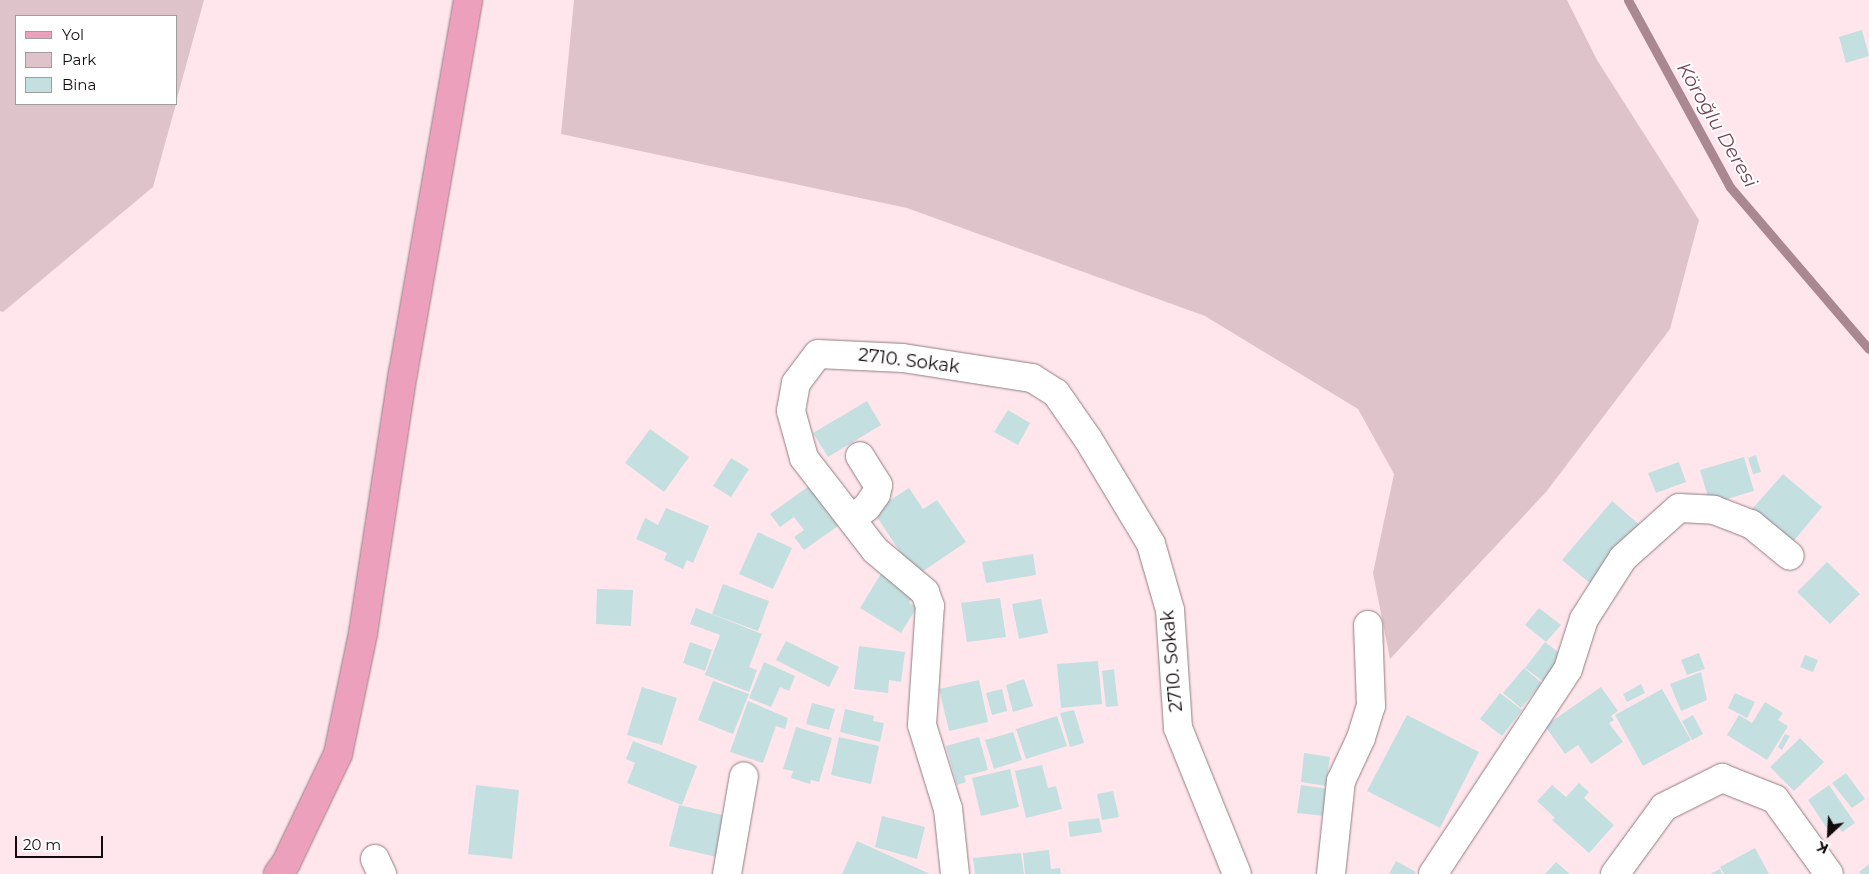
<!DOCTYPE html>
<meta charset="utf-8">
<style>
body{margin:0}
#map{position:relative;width:1869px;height:874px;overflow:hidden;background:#ffe6ec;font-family:Montserrat,sans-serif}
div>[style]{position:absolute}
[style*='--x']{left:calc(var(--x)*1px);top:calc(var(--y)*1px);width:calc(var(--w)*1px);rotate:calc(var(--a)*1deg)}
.green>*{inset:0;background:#dec3ca}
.stream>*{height:9px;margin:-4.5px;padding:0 4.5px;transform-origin:4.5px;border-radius:4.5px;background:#aa8891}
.building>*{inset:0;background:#c4dfe0}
.roads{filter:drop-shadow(0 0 1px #937d83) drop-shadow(0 0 1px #937d83)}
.minor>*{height:28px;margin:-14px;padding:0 14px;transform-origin:14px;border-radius:14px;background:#fff}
.major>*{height:28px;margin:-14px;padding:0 14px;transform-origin:14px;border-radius:14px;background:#eda0bc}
span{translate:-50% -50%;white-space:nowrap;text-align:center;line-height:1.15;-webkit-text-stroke:4px #fff;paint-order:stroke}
.street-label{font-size:18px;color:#120a0c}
.water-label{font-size:19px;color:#754252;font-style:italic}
.legend{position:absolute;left:15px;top:15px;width:162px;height:90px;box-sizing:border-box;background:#fff;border:1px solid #a09d9e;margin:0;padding:6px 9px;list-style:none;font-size:15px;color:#120a0c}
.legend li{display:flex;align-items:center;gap:10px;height:25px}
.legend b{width:25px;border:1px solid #a09d9e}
.north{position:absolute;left:1804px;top:809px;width:50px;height:50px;-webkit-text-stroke:4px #fff;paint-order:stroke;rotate:205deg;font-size:14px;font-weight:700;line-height:20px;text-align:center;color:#120a0c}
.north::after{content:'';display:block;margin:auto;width:18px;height:22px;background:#120a0c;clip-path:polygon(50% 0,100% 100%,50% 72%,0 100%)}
.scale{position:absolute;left:15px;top:836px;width:88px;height:22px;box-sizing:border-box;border:2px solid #120a0c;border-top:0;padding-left:6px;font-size:15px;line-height:18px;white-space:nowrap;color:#120a0c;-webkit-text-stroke:4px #fff;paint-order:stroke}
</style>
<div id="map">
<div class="green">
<i style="clip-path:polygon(0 0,204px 0,176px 102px,176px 16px,16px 16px,16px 104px,176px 104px,153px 187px,3px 312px,0 311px)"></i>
<i style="clip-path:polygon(574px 0,1567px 0,1597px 60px,1699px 220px,1670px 329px,1546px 492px,1390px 659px,1373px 573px,1394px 474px,1358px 409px,1205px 316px,907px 208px,561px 134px)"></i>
</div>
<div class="stream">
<i style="--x:1628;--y:0;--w:213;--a:61.4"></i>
<i style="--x:1730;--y:187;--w:213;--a:49.4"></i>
</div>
<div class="building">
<i style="clip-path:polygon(1862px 30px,1869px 56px,1846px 63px,1839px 37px)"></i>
<i style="clip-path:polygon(867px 401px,881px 425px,828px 457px,813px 433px)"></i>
<i style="clip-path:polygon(1008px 410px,1030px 423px,1018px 445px,994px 432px)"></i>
<i style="clip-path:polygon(650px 429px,689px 457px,664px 492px,625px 463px)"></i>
<i style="clip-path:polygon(1756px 455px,1761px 472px,1753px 474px,1748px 458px)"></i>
<i style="clip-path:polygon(1744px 457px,1754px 491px,1710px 504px,1700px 470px)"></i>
<i style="clip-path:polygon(731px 458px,749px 469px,731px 497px,713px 486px)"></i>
<i style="clip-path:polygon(1679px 462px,1686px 482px,1656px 493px,1648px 473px)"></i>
<i style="clip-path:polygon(1783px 474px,1822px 507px,1792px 543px,1752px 509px)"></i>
<i style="clip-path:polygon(809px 486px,838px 526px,804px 550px,794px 537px,804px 530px,794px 517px,780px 527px,770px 514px)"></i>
<i style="clip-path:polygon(909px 488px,923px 509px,937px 500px,966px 542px,916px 576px,873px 511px)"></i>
<i style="clip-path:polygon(1612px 501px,1641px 526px,1591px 584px,1562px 560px)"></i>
<i style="clip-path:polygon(666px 508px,709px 526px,693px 563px,687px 560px,683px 569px,664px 560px,667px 553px,636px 539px,645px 518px,658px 525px)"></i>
<i style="clip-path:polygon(758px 532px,792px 548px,773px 589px,739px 574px)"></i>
<i style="clip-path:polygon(1033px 554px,1036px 575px,986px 583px,982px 562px)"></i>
<i style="clip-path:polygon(1827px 562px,1860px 594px,1830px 624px,1797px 592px)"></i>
<i style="clip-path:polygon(882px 572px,915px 593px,909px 603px,917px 607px,901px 633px,860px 608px)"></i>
<i style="clip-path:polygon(723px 584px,769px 601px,758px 631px,712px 614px)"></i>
<i style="clip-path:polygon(597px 589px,633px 590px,631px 626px,596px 624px)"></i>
<i style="clip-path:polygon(1000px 598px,1006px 637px,967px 642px,961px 603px)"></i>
<i style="clip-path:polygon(1041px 599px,1048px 633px,1019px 639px,1012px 604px)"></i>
<i style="clip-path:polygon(696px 608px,762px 634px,749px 667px,757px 670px,749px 692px,705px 675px,720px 635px,690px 624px)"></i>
<i style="clip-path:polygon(1539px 608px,1561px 625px,1546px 642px,1525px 625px)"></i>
<i style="clip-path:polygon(786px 641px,839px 667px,829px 687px,776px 660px)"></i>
<i style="clip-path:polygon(690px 642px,712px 650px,705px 671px,683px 663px)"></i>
<i style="clip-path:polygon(1545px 642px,1567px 659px,1547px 684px,1525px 668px)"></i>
<i style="clip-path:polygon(859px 646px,905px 652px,901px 682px,889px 680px,888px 693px,854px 689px)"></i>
<i style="clip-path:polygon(1699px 653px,1705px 669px,1687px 675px,1681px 660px)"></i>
<i style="clip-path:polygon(1805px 655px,1818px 660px,1813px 672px,1800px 667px)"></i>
<i style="clip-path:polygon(1098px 661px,1102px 704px,1061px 708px,1057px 664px)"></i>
<i style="clip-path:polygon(764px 662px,795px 676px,789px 691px,780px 687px,771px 707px,749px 698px)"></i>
<i style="clip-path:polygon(1524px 668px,1542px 683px,1521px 708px,1503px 693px)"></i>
<i style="clip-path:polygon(1114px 669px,1118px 706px,1106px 707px,1102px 671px)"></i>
<i style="clip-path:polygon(1701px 672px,1707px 700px,1681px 711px,1670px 684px)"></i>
<i style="clip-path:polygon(1024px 679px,1033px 706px,1013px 712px,1006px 685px)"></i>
<i style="clip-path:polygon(979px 680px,988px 722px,949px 731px,939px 689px)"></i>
<i style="clip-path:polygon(713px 681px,749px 694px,733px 734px,698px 720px)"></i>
<i style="clip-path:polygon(1641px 684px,1645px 693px,1627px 702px,1623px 694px)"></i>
<i style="clip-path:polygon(642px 687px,677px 698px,662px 745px,627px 735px)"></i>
<i style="clip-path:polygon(1601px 687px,1618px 711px,1611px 716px,1614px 720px,1609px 723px,1623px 742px,1591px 764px,1578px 745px,1565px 754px,1545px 726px)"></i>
<i style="clip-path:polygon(1002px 689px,1007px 711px,992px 715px,986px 693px)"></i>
<i style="clip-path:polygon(1662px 689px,1691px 740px,1643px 766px,1615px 715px)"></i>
<i style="clip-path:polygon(1500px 693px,1522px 710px,1502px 736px,1480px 719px)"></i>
<i style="clip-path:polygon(1735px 693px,1755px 702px,1747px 718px,1728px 708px)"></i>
<i style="clip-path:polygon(748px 701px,788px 718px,785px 729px,776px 726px,763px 763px,730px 752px)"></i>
<i style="clip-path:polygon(1765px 702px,1783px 713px,1778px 720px,1788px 726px,1767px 760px,1727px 735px,1739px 715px,1752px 723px)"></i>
<i style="clip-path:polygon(812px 703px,835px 709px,829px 730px,806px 724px)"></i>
<i style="clip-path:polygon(845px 709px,874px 716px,873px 721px,884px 723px,880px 742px,840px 732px)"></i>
<i style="clip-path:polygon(1074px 710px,1084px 743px,1070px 747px,1060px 713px)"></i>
<i style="clip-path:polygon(1407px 715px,1479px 752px,1440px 828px,1367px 791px)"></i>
<i style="clip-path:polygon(1693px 715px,1703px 734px,1692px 740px,1682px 721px)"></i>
<i style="clip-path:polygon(1057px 716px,1067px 746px,1026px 759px,1016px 729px)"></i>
<i style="clip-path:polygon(796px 727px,832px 738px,819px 782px,811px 780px,810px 784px,791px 778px,793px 771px,783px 769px)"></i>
<i style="clip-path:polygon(1013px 732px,1022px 760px,994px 769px,985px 740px)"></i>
<i style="clip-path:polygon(1785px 734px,1790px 736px,1782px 750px,1778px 747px)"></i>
<i style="clip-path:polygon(839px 737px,879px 746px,871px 784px,831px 775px)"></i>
<i style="clip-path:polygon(979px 737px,988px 770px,964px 776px,966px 782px,957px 785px,946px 746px)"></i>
<i style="clip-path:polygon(1800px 738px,1824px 762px,1794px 791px,1770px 767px)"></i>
<i style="clip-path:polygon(633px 741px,697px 766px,682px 805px,627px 783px,635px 763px,626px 759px)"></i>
<i style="clip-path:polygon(1304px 753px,1330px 757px,1326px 786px,1301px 782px)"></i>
<i style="clip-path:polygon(1042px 765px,1048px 788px,1056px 786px,1062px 809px,1026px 818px,1015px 771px)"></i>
<i style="clip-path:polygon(1010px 769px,1019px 807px,981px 816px,972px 778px)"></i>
<i style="clip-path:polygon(1846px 773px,1865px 799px,1852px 808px,1832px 783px)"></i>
<i style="clip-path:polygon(1579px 783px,1589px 792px,1584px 798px,1614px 825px,1589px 853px,1552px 820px,1555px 818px,1537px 801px,1552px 785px,1566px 797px)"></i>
<i style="clip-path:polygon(476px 785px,519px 790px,512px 859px,468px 854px)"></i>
<i style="clip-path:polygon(1301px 785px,1328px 789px,1324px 816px,1297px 813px)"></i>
<i style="clip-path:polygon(1829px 785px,1855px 823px,1842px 832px,1836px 824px,1828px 830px,1808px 800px)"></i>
<i style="clip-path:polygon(1113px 791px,1119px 817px,1102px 820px,1097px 794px)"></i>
<i style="clip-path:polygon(679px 805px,731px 817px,721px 858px,669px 846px)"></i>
<i style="clip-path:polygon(882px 816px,925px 827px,917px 859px,875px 847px)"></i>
<i style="clip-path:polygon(1099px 818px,1102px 832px,1070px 837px,1068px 822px)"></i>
<i style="clip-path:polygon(857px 841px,930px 874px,842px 874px)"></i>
<i style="clip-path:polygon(1755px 848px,1769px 874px,1724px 874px,1720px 867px)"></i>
<i style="clip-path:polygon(1049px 850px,1051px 869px,1060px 868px,1061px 874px,1025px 874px,1023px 853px)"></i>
<i style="clip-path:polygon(1021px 853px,1024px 874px,975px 874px,973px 858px)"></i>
<i style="clip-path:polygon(1396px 861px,1416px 872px,1414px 874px,1389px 874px)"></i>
<i style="clip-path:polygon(1556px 862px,1570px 874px,1545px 874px)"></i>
<i style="clip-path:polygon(1869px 864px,1869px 874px,1861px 874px,1859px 872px)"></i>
<i style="clip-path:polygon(1720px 869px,1722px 874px,1710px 874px)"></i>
</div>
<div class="roads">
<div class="minor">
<i style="--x:852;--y:519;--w:19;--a:-39"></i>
<i style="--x:867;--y:507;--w:16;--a:-55"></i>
<i style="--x:876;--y:494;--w:9;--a:-77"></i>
<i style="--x:878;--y:485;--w:34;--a:-122"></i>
<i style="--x:375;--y:859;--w:17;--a:65"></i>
<i style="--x:727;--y:874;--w:99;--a:-80.2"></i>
<i style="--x:955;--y:874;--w:65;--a:-96.1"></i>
<i style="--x:948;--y:809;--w:88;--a:-107.2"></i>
<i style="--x:922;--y:725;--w:119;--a:-86.2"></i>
<i style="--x:930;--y:606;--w:15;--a:-110"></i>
<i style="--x:925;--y:592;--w:65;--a:-140"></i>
<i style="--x:875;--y:550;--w:116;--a:-127.7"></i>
<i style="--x:804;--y:458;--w:49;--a:-105.5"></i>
<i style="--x:791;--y:411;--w:28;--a:-80"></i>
<i style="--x:796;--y:383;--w:36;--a:-53"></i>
<i style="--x:818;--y:354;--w:85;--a:2.7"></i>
<i style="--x:903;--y:358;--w:131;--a:8.8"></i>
<i style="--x:1032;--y:378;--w:28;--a:32"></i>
<i style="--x:1056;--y:393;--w:56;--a:55.2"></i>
<i style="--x:1088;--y:439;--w:122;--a:59"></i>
<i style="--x:1151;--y:544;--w:69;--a:73.9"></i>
<i style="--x:1170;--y:610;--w:118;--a:86.1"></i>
<i style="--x:1178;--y:728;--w:157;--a:68"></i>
<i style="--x:1331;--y:874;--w:94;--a:-83.9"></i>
<i style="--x:1341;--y:781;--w:47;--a:-65.1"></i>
<i style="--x:1361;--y:738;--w:34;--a:-73"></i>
<i style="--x:1371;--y:706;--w:81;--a:-92.1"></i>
<i style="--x:1433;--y:874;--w:245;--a:-56.6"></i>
<i style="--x:1568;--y:669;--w:52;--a:-72.3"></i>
<i style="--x:1584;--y:619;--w:72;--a:-57.4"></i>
<i style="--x:1623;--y:558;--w:75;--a:-41.8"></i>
<i style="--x:1679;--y:508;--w:35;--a:3"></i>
<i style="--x:1714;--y:510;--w:40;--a:21"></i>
<i style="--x:1751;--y:524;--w:50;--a:39.4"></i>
<i style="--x:1615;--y:874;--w:83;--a:-53.8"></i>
<i style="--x:1664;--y:807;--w:65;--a:-26.6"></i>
<i style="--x:1722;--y:778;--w:57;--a:21.6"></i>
<i style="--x:1775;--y:799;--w:92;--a:54.2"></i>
</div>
<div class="major">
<i style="--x:278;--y:874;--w:14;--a:-54"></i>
<i style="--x:286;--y:863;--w:121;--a:-64.5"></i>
<i style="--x:338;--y:754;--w:124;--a:-78.3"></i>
<i style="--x:363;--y:633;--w:263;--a:-81.3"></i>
<i style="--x:403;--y:373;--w:379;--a:-80.1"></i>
</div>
</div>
<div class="street-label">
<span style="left:909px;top:361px;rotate:7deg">2710. Sokak</span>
<span style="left:1172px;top:661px;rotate:-95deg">2710. Sokak</span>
</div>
<div class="water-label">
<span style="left:1717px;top:125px;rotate:60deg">Köroğlu Deresi</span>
</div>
<ul class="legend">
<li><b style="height:6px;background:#eda0bc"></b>Yol</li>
<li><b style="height:14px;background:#dec3ca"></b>Park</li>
<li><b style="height:14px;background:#c4dfe0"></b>Bina</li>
</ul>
<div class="north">K</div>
<div class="scale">20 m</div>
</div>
